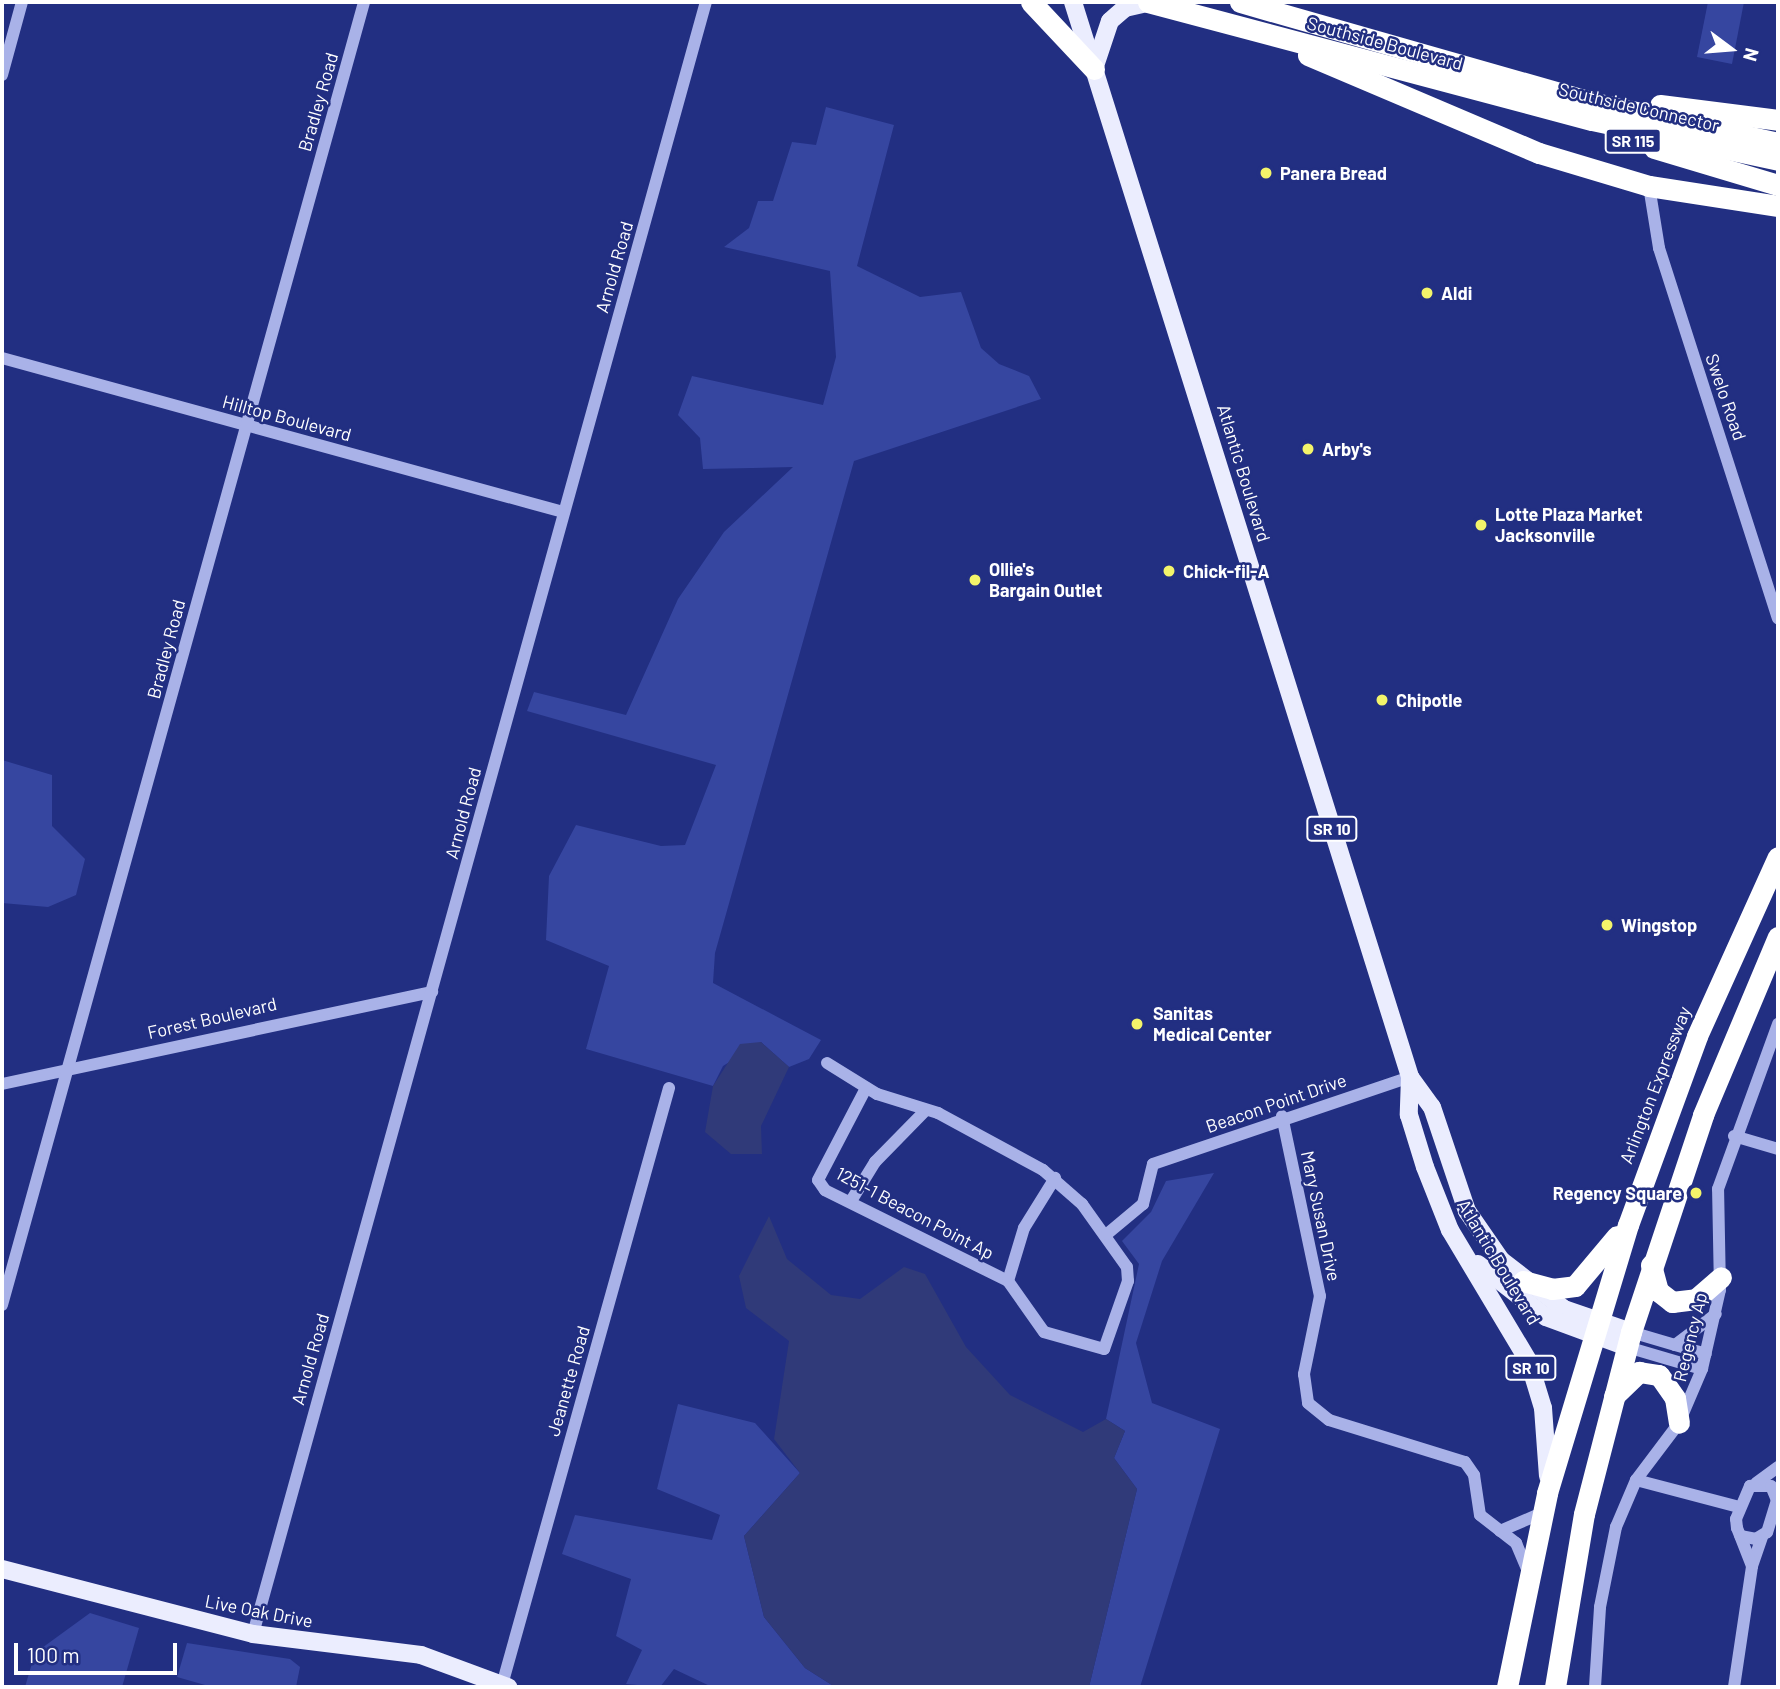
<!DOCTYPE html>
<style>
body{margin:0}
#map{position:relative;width:1780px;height:1689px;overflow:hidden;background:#222f82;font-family:Barlow,sans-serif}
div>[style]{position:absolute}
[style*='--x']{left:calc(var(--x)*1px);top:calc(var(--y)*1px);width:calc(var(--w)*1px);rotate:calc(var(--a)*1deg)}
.green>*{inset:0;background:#3646a0}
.water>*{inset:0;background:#303a79}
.minor>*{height:12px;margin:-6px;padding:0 6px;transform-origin:6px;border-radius:6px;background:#a9b2e8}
.major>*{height:18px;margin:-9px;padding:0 9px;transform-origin:9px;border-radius:9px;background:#ebedfe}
.highway>*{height:21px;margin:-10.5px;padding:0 10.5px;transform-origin:10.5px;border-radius:10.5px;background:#fff}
.dots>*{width:19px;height:19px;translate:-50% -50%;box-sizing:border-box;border:4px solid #222f82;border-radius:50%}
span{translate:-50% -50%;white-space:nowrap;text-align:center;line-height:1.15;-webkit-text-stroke:5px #222f82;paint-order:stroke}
.shield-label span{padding:2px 5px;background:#222f82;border:2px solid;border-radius:5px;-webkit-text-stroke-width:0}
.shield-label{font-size:16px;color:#fff;font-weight:700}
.street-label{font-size:18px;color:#fff}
.poi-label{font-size:18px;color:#fff;font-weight:700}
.left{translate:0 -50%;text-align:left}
.right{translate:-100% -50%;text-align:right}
.frame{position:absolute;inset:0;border:4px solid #fff;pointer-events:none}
.north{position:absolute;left:1696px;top:14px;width:70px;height:70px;-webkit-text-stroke:5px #222f82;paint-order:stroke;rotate:106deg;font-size:19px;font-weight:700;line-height:28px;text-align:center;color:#fff}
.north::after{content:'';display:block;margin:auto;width:24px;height:32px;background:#fff;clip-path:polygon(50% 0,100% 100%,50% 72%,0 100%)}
.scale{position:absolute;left:14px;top:1643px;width:163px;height:32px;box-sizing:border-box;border:4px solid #fff;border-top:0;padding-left:9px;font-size:21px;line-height:24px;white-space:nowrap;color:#fff;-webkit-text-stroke:5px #222f82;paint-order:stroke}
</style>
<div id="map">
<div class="green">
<i style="clip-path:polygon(1708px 2px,1744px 2px,1732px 64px,1697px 57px)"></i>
<i style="clip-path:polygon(826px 107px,894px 125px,857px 266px,920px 297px,961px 292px,981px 348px,999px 364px,1029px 376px,1041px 399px,854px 461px,715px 953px,713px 983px,821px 1040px,809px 1059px,789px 1067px,761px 1042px,723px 1066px,713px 1086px,586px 1049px,609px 966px,546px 940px,549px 876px,576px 825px,661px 846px,685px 845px,716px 765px,527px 711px,534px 692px,626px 715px,678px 599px,724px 532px,793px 467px,703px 469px,700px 438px,678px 415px,692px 376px,823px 405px,836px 357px,830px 271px,724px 247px,749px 228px,758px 201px,773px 201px,792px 142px,816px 145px)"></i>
<i style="clip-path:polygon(2px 760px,52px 775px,52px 826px,85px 859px,76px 895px,48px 907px,2px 903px)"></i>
<i style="clip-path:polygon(1214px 1173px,1162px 1261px,1136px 1343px,1152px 1403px,1220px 1429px,1140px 1687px,1089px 1687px,1137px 1489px,1114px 1458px,1125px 1431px,1106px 1419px,1139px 1264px,1122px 1241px,1151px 1212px,1166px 1181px)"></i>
<i style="clip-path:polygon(678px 1404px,755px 1423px,800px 1473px,744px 1536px,764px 1617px,805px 1668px,835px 1687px,712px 1687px,674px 1669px,660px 1687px,626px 1684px,642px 1650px,616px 1636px,631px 1579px,562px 1554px,575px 1515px,712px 1540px,720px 1515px,657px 1489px)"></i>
<i style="clip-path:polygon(90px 1613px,139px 1628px,122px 1687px,25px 1687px,35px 1653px)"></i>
<i style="clip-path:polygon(187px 1643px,290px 1659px,300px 1667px,296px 1687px,212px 1687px,177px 1677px)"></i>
</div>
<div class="water">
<i style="clip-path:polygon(761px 1042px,789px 1067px,761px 1126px,762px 1154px,731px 1154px,705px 1132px,713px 1086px,740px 1044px)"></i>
<i style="clip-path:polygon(769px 1216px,787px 1259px,831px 1295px,860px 1299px,904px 1267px,925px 1274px,966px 1347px,1010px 1395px,1083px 1432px,1106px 1419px,1125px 1431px,1114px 1458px,1137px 1489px,1089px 1687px,835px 1687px,805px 1668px,764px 1617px,744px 1536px,800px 1473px,774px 1439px,789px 1341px,746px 1308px,739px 1276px)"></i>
</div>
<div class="minor">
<i style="--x:2;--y:75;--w:76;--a:-74.7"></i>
<i style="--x:1649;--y:186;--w:63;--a:80.8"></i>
<i style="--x:1659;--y:248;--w:389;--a:72.2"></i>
<i style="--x:2;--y:358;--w:582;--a:15.35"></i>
<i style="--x:827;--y:1063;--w:59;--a:31.8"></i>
<i style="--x:877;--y:1094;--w:64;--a:17.3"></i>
<i style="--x:938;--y:1113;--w:119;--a:28.5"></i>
<i style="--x:1043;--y:1170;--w:52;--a:41.1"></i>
<i style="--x:1082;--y:1204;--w:77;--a:54.5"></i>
<i style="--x:1127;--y:1267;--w:14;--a:86"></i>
<i style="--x:1128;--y:1281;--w:72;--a:109.4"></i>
<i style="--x:1104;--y:1349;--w:62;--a:-164.2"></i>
<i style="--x:1044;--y:1332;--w:62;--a:-125.2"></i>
<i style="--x:1008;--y:1281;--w:204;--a:-153.6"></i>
<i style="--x:825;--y:1190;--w:12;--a:-125"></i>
<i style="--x:818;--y:1180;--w:104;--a:-62.4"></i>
<i style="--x:2;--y:1084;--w:440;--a:-12.1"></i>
<i style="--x:1282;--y:1116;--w:184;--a:78.1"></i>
<i style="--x:1320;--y:1296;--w:80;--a:101.6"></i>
<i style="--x:1304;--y:1374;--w:29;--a:82"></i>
<i style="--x:1308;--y:1403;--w:27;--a:39"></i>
<i style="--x:1329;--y:1420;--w:142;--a:17.2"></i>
<i style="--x:1465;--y:1462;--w:16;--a:55"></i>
<i style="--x:1474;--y:1475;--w:40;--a:81.5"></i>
<i style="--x:1480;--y:1515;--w:46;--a:37.9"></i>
<i style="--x:1516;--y:1543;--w:30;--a:67"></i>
<i style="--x:1734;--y:1136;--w:46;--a:16.5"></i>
<i style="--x:851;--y:1201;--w:46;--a:-58.4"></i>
<i style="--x:875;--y:1162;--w:73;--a:-45.6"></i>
<i style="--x:1107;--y:1234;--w:47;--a:-39.8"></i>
<i style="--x:1143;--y:1204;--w:41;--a:-76"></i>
<i style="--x:1153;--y:1164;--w:271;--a:-18.7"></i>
<i style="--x:1008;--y:1281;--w:55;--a:-73.2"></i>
<i style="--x:1024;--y:1228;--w:59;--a:-58.2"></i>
<i style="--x:2;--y:1305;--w:1352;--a:-74.47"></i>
<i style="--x:1631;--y:1332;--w:46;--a:16.5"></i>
<i style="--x:1675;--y:1345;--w:51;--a:-37.1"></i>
<i style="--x:1675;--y:1345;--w:32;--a:16"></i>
<i style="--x:1627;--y:1347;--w:78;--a:16.3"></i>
<i style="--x:1636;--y:1480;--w:106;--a:14.7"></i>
<i style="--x:1756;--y:1483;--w:27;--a:-36"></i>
<i style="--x:1500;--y:1531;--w:46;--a:-23.2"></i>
<i style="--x:1752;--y:1566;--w:31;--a:-71"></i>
<i style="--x:253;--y:1634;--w:1694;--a:-74.49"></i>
<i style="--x:502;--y:1685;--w:620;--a:-74.37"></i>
<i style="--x:1595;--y:1687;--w:80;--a:-86.4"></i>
<i style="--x:1600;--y:1607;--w:82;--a:-78.7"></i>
<i style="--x:1616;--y:1527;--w:51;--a:-66.9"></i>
<i style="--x:1636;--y:1480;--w:71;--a:-53"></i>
<i style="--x:1679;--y:1423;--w:59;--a:-66.9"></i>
<i style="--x:1702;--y:1369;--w:81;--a:-77.2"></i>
<i style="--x:1720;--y:1290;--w:101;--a:-91.1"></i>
<i style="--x:1718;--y:1189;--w:176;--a:-70"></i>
<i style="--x:1734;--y:1687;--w:122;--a:-81.5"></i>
<i style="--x:1752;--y:1566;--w:41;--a:-111.5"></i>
<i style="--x:1737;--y:1528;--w:9;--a:-96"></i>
<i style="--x:1736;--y:1519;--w:36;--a:-67"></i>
<i style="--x:1750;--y:1486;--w:21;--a:0"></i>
<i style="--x:1771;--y:1486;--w:15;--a:67"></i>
<i style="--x:1777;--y:1500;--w:34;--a:107"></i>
<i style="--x:1767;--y:1532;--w:13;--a:148"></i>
<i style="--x:1756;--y:1539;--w:16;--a:-169"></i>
</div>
<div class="major">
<i style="--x:1073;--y:2;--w:1127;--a:72.59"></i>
<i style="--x:1410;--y:1077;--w:38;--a:92"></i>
<i style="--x:1409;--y:1115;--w:54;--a:72.9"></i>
<i style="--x:1425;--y:1167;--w:68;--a:68.4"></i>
<i style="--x:1450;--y:1230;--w:154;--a:59.1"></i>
<i style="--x:1529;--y:1362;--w:48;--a:73.1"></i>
<i style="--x:1543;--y:1408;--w:68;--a:85.8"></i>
<i style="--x:1095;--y:66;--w:47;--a:-71.6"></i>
<i style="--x:1110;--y:21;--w:20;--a:-41"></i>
<i style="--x:1125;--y:8;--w:26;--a:-13"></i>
<i style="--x:1410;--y:1077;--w:37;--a:54"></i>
<i style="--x:1432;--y:1107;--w:110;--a:71.4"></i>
<i style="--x:1467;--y:1211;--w:60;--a:55.2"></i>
<i style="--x:1501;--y:1260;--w:80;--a:37.9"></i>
<i style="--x:1564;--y:1309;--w:71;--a:18.9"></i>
<i style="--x:1478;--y:1264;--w:86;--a:37.9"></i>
<i style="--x:1546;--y:1317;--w:86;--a:20.3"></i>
<i style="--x:2;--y:1569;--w:259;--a:14.5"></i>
<i style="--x:253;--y:1634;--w:169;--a:7.1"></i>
<i style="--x:421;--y:1655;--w:93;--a:20.2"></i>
</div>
<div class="highway">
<i style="--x:1031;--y:2;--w:92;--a:46.8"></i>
<i style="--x:1148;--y:2;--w:459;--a:14.9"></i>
<i style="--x:1592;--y:120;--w:190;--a:12.1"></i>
<i style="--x:1240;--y:2;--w:369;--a:15.9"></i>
<i style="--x:1595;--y:103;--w:187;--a:12.3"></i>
<i style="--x:1308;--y:55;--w:251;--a:23"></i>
<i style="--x:1539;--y:153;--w:115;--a:16.7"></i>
<i style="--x:1649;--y:186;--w:131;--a:8.8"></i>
<i style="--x:1660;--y:105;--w:119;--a:7.2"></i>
<i style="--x:1654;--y:148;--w:129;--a:16.6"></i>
<i style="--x:1651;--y:1265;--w:27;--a:75"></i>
<i style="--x:1658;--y:1291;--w:18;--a:38"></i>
<i style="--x:1672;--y:1302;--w:24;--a:-7"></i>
<i style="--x:1696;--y:1299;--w:33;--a:-41"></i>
<i style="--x:1523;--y:1281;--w:30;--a:15"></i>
<i style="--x:1552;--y:1289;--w:23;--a:-7"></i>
<i style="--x:1575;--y:1286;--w:65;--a:-50"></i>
<i style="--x:1614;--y:1396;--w:35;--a:-44"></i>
<i style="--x:1639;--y:1372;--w:20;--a:9"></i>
<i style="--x:1659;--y:1375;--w:28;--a:55"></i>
<i style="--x:1675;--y:1398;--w:25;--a:81"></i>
<i style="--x:1507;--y:1687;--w:198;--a:-78.3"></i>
<i style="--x:1547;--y:1493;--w:280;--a:-73.2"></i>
<i style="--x:1628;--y:1225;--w:201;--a:-69.9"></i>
<i style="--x:1697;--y:1036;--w:196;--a:-65.7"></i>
<i style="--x:1555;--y:1687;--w:175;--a:-80.5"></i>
<i style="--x:1584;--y:1514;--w:188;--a:-75.5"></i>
<i style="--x:1631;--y:1332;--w:229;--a:-71.6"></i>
<i style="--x:1703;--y:1115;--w:193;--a:-67.2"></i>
</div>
<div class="dots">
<i style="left:1266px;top:173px;background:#f3f46a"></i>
<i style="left:1427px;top:293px;background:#f3f46a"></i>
<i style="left:1308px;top:449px;background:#f3f46a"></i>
<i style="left:1481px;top:525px;background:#f3f46a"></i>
<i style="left:1169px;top:571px;background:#f3f46a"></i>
<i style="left:975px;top:580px;background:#f3f46a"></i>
<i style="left:1382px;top:700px;background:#f3f46a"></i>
<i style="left:1607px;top:925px;background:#f3f46a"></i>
<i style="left:1137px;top:1024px;background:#f3f46a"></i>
<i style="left:1696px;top:1193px;background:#f3f46a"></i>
</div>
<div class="shield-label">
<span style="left:1633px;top:141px">SR 115</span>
<span style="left:1332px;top:829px">SR 10</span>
<span style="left:1531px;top:1368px">SR 10</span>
</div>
<div class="street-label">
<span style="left:1385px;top:43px;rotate:15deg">Southside Boulevard</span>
<span style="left:318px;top:102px;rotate:-74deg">Bradley Road</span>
<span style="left:1639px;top:107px;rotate:13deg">Southside Connector</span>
<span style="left:614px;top:267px;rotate:-74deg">Arnold Road</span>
<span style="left:1726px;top:397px;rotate:71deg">Swelo Road</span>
<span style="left:287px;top:418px;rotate:15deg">Hilltop Boulevard</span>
<span style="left:1244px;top:473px;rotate:73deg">Atlantic Boulevard</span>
<span style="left:166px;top:649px;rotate:-75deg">Bradley Road</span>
<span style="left:463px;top:813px;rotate:-75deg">Arnold Road</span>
<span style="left:212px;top:1018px;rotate:-13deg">Forest Boulevard</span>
<span style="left:1655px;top:1085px;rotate:-69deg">Arlington Expressway</span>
<span style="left:1276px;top:1103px;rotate:-19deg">Beacon Point Drive</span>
<span style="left:915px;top:1213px;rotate:28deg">1251-1 Beacon Point Ap</span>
<span style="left:1321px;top:1216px;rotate:78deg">Mary Susan Drive</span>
<span style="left:1499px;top:1262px;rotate:59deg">Atlantic Boulevard</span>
<span style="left:1690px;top:1337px;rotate:-76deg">Regency Ap</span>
<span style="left:310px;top:1359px;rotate:-74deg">Arnold Road</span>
<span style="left:568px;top:1381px;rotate:-74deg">Jeanette Road</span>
<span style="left:259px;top:1611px;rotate:11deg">Live Oak Drive</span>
</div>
<div class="poi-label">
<span class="left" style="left:1280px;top:173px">Panera Bread</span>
<span class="left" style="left:1441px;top:293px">Aldi</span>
<span class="left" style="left:1322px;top:449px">Arby's</span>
<span class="left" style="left:1495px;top:525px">Lotte Plaza Market<br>Jacksonville</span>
<span class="left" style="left:989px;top:580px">Ollie's<br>Bargain Outlet</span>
<span class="left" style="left:1183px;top:571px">Chick-fil-A</span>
<span class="left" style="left:1396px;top:700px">Chipotle</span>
<span class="left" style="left:1621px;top:925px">Wingstop</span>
<span class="left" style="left:1153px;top:1024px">Sanitas<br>Medical Center</span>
<span class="right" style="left:1682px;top:1193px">Regency Square</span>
</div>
<div class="frame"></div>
<div class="north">N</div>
<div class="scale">100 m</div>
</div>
